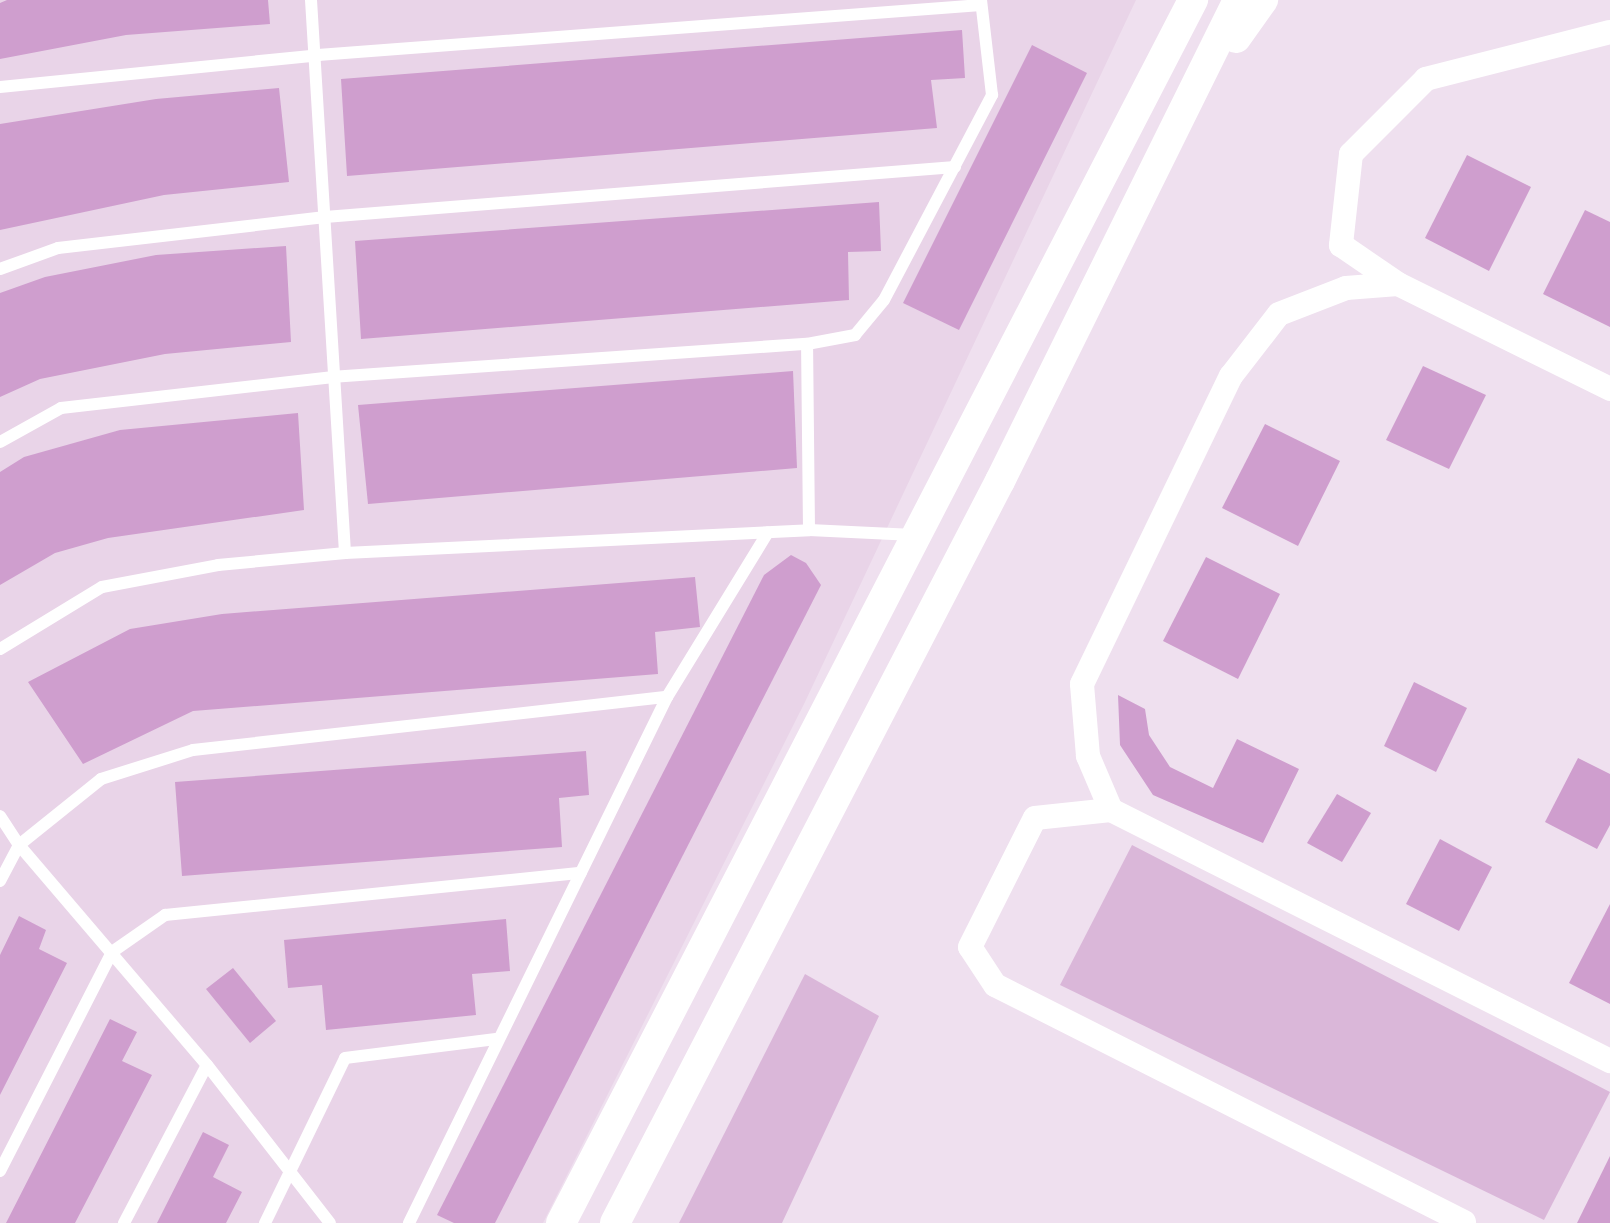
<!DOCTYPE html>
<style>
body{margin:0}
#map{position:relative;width:1610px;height:1223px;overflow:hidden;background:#efe0ef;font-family:"PT Sans Narrow",sans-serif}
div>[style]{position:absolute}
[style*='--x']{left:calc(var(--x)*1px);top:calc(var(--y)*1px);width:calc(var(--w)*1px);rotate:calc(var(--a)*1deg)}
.built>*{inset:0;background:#e9d4e8}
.green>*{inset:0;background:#dab7d9}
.building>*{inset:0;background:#cf9ece}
.service>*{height:12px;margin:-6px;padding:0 6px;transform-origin:6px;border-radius:6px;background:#fff}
.minor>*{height:24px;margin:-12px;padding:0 12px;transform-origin:12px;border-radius:12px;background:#fff}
.tertiary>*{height:30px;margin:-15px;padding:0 15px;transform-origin:15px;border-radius:15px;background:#fff}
span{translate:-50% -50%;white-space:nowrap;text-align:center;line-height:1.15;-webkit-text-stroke:6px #efe0ef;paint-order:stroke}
</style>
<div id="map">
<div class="built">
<i style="clip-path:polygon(0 0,1136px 0,805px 702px,543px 1223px,0 1223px)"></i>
</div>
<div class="green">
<i style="clip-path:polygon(1132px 845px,1610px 1092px,1544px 1220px,1060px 985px)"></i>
<i style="clip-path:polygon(805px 974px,879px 1016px,782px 1223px,679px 1223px)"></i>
</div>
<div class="building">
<i style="clip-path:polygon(7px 0,268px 0,270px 24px,126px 35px,0 59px,0 3px)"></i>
<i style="clip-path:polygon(962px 30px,965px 78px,931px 80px,937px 128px,347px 176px,341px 79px)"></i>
<i style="clip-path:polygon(1032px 45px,1087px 73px,959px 330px,903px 303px)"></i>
<i style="clip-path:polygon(279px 88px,289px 182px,164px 195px,0 230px,0 124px,156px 99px)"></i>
<i style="clip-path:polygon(1467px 155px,1531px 187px,1489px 271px,1425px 238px)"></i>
<i style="clip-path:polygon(879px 202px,881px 251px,848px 252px,849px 300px,361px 339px,355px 241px)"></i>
<i style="clip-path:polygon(1585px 210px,1610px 222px,1610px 327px,1543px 294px)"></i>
<i style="clip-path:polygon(286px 246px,291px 342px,165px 354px,40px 379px,0 397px,0 293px,45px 277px,156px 255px)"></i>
<i style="clip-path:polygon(1423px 366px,1486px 395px,1449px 469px,1386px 440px)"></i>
<i style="clip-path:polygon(793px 371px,797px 468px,368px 504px,358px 405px)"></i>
<i style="clip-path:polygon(298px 413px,304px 510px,108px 538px,55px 553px,0 585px,0 472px,24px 457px,120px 430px)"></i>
<i style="clip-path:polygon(1265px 424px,1340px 461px,1298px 546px,1222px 508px)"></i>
<i style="clip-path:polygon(791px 555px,806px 563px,821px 585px,495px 1223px,454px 1223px,437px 1215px,764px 575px)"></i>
<i style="clip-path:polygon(1206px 557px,1280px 594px,1238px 679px,1163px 641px)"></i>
<i style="clip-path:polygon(695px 577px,700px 627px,655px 632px,658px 674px,193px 711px,83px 764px,28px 682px,130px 629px,222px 614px)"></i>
<i style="clip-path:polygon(1414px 682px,1467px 708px,1436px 772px,1384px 746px)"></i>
<i style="clip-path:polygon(1118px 695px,1145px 709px,1149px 735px,1170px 767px,1213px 788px,1237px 739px,1299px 769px,1263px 843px,1153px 795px,1120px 745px)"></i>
<i style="clip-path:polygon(586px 751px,589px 795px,559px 798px,562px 847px,182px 876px,175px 782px)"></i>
<i style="clip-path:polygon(1578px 758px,1610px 774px,1610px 825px,1597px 849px,1545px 822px)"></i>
<i style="clip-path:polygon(1337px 794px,1371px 813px,1342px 862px,1307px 843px)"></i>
<i style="clip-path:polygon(1440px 839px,1492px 867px,1459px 931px,1406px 904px)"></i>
<i style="clip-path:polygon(1610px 904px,1610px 1004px,1569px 983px)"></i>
<i style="clip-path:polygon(19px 916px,46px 930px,39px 949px,67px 963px,0 1095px,0 955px)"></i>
<i style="clip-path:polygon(506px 919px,510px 971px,472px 974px,476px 1015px,326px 1030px,322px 985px,288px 988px,284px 940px)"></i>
<i style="clip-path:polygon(233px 968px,276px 1021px,250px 1043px,206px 989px)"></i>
<i style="clip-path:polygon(110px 1019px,137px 1032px,122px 1061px,152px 1075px,75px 1223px,6px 1223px)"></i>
<i style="clip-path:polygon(203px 1132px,229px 1145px,213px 1177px,242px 1192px,226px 1223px,157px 1223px)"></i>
<i style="clip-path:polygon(1610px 1156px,1610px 1223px,1577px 1223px)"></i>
</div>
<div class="service">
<i style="--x:311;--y:0;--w:554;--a:86.48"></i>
<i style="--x:0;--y:87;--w:320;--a:-5.7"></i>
<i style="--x:318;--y:55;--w:665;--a:-4.31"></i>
<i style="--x:0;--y:269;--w:62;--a:-19.9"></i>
<i style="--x:58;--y:248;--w:269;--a:-6.6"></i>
<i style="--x:325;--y:217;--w:632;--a:-4.54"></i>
<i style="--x:0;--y:442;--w:70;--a:-29.1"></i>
<i style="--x:61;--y:408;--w:272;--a:-6.5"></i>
<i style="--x:331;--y:377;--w:477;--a:-4"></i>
<i style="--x:809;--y:530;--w:186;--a:-90.6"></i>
<i style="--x:807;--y:344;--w:49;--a:-10.6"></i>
<i style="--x:855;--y:335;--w:45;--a:-50.4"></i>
<i style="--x:884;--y:300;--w:232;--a:-62.2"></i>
<i style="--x:992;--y:95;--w:96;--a:-96.6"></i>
<i style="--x:0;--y:649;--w:119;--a:-31.3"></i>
<i style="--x:102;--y:587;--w:118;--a:-10.7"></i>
<i style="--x:218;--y:565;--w:128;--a:-5.4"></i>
<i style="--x:345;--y:553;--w:465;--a:-2.8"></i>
<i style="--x:809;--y:530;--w:105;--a:2.7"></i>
<i style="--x:0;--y:816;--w:35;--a:57"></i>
<i style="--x:19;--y:845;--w:289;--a:49.5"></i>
<i style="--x:207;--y:1065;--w:200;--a:52.1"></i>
<i style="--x:0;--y:881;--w:41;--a:-62.2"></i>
<i style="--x:19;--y:845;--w:105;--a:-38.8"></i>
<i style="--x:101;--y:779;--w:96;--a:-17.5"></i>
<i style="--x:193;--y:750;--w:477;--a:-6.4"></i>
<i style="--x:0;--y:1171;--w:246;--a:-62.9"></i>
<i style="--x:112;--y:952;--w:65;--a:-34.9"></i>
<i style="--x:165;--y:915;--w:418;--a:-5.8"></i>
<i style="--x:124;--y:1223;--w:178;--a:-62.3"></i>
<i style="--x:265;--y:1223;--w:183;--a:-64.1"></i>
<i style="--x:345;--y:1058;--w:152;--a:-7.2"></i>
<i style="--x:409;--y:1223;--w:586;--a:-63.87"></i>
<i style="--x:667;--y:697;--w:193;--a:-58.5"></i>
</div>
<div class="minor">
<i style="--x:1610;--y:32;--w:190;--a:165.7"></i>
<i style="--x:1426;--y:79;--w:106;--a:135"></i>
<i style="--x:1351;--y:154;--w:92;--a:96.3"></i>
<i style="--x:1341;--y:245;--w:69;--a:34.4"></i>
<i style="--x:1398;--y:284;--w:237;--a:26.3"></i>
<i style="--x:1111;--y:810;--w:59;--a:-113.1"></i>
<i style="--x:1088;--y:756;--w:72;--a:-94.8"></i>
<i style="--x:1082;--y:684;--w:342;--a:-64.2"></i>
<i style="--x:1231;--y:376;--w:78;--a:-52.3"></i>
<i style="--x:1279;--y:314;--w:72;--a:-21.2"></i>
<i style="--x:1346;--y:288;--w:52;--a:-4.4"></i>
<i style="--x:1464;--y:1222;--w:525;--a:-153.19"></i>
<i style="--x:995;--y:985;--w:45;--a:-123.3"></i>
<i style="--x:970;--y:947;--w:144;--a:-63.3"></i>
<i style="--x:1035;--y:818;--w:76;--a:-6"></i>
<i style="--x:1111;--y:810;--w:559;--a:26.7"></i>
</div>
<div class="tertiary">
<i style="--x:1236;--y:38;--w:47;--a:-54.6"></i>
<i style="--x:561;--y:1223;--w:1377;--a:-62.67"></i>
<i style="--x:615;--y:1223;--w:836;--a:-62.58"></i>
<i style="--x:1000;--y:481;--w:537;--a:-63.67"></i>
</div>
</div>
